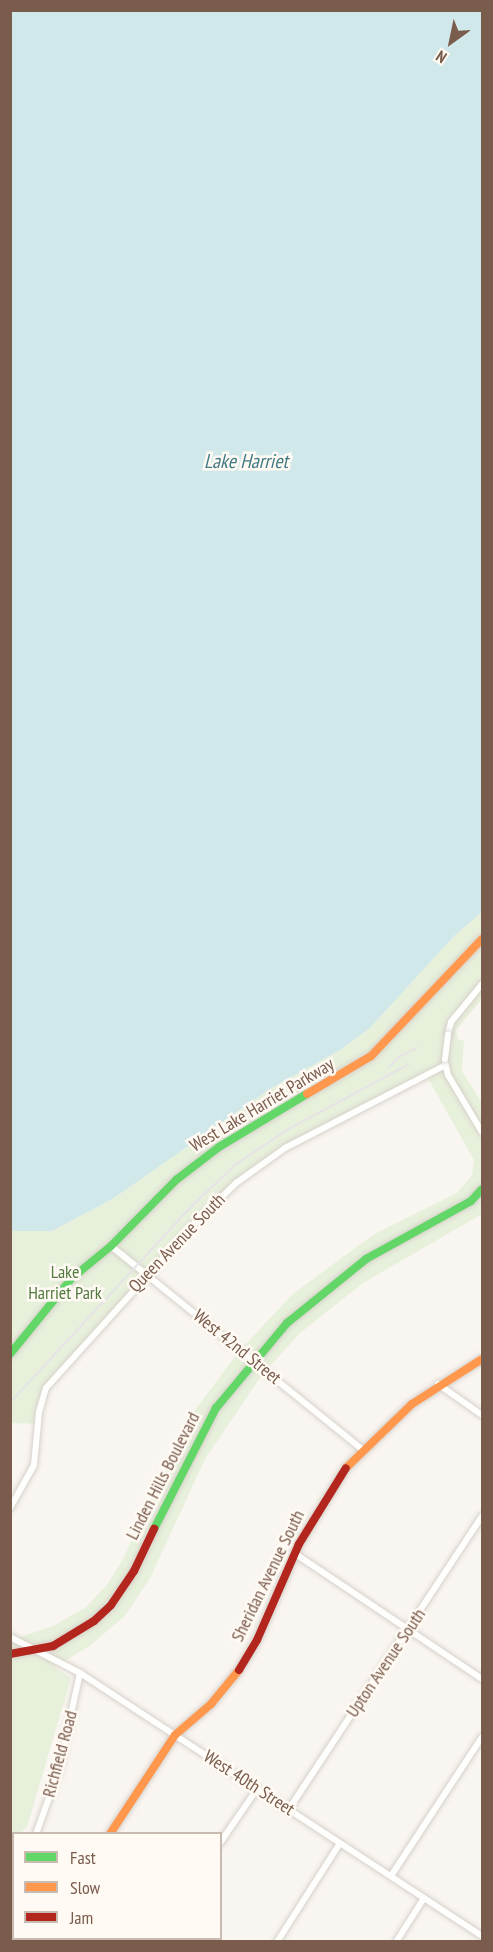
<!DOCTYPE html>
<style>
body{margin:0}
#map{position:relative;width:493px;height:1952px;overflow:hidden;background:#f9f5f0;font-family:"PT Sans Narrow",sans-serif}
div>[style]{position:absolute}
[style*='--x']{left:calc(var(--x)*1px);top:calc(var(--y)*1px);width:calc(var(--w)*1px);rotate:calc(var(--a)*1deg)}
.green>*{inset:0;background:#e7f0db}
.water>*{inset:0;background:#d0e8ea}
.roads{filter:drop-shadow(0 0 2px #d7d1cb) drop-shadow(0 0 2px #d7d1cb)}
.street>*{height:6px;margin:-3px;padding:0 3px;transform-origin:3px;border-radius:3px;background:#fefefd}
.fast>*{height:8px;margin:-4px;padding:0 4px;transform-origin:4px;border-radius:4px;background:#63d668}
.slow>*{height:8px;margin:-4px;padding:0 4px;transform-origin:4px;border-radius:4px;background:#ff974d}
.jam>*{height:8px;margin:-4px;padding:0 4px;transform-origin:4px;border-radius:4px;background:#b3261e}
.tram>*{height:1.5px;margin:-0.75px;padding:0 0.75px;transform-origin:0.75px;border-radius:0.75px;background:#e6e3e7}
.bridges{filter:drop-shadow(0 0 2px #d7d1cb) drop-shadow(0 0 2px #d7d1cb)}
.street-bridge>*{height:6px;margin:-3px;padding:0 3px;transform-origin:3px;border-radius:3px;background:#fefefd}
span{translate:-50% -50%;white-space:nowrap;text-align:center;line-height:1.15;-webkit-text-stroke:5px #fffaf3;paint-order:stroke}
.street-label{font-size:18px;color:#7a5c4d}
.park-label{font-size:18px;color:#537a41}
.water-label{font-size:20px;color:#437c86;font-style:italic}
.frame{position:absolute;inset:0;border:12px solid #7a5c4d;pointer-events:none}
.legend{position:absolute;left:12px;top:1832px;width:210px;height:108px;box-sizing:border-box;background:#fffaf3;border:2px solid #cabbb1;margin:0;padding:8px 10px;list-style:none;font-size:18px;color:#7a5c4d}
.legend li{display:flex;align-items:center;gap:12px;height:30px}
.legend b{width:30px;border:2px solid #cabbb1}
.north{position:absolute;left:421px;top:12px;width:60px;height:60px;-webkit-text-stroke:4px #fffaf3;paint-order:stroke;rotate:213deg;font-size:16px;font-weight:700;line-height:24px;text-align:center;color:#7a5c4d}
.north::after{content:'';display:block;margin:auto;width:21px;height:27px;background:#7a5c4d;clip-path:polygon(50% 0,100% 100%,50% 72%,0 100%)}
</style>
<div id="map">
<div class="green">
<i style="clip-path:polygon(482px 912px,482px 999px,456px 1030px,458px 1039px,464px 1041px,462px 1071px,482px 1103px,482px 1214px,363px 1283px,300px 1333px,262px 1375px,205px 1459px,150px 1578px,125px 1616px,88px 1647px,54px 1667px,71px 1678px,27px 1827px,21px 1833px,14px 1834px,11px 1844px,11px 1640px,53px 1626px,85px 1608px,107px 1585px,123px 1559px,187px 1421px,240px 1350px,294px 1293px,373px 1235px,457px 1193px,472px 1175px,474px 1160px,426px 1075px,285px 1148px,236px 1183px,46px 1388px,39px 1424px,11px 1423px,11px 1231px,52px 1231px,114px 1198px,270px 1089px,340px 1050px,370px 1028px,454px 936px)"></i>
</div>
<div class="water">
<i style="clip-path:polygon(11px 10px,482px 11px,482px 912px,454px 936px,370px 1028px,340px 1050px,270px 1089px,114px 1198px,52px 1231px,10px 1231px)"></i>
</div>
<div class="roads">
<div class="street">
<i style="--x:448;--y:1034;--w:12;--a:-76"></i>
<i style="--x:451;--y:1022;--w:49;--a:-50.8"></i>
<i style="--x:445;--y:1062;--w:13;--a:77"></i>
<i style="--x:448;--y:1075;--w:66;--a:59.2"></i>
<i style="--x:111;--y:1246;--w:323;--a:39"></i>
<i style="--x:438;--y:1384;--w:54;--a:35.2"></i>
<i style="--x:10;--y:1508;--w:49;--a:-60.8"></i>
<i style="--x:34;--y:1465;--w:53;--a:-84.6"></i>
<i style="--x:39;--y:1412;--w:25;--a:-74"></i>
<i style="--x:46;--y:1388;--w:221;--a:-47.9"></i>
<i style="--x:194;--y:1224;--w:59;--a:-44.3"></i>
<i style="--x:236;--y:1183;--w:60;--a:-35.5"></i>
<i style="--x:285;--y:1148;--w:179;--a:-27.3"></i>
<i style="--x:294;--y:1553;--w:226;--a:33.8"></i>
<i style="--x:10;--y:1637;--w:79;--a:27.2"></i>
<i style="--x:80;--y:1673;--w:480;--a:33.2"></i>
<i style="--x:289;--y:1809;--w:351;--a:-56.6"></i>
<i style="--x:36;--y:1834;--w:68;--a:-70.2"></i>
<i style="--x:59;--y:1770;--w:99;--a:-77.8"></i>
<i style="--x:220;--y:1843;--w:65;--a:-55.6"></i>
<i style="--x:10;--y:1864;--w:5;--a:-37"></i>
<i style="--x:391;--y:1876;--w:166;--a:-56.8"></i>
<i style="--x:81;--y:1938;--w:6;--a:39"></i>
<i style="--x:37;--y:1942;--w:4;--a:-76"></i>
<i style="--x:157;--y:1942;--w:4;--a:-63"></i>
<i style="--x:277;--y:1942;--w:117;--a:-57.5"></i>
<i style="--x:396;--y:1942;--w:52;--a:-57.5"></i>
</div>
<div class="fast">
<i style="--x:10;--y:1354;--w:98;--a:-50.8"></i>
<i style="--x:72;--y:1278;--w:50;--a:-39.4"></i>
<i style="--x:111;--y:1246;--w:93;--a:-45.4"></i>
<i style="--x:176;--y:1180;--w:54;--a:-37.5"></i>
<i style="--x:219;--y:1147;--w:103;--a:-31.1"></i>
<i style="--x:154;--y:1529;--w:136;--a:-62.9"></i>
<i style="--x:216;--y:1408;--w:111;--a:-50.1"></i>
<i style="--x:287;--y:1323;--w:102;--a:-39"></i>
<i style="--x:366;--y:1259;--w:120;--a:-28.9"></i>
<i style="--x:471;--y:1201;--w:16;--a:-47"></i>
<i style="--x:10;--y:1892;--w:4;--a:27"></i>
</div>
<div class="slow">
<i style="--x:307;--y:1094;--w:74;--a:-30.7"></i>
<i style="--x:371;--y:1056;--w:161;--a:-46.5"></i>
<i style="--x:346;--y:1468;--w:92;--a:-44.1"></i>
<i style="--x:412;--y:1404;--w:83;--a:-32.7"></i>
<i style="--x:110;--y:1834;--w:118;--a:-56.7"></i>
<i style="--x:175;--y:1735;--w:48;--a:-40.7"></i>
<i style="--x:211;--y:1704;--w:44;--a:-50.5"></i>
</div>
<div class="jam">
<i style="--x:10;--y:1654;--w:44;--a:-10.5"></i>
<i style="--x:53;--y:1646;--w:48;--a:-31.4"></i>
<i style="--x:94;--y:1621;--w:23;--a:-43"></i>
<i style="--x:111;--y:1605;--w:41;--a:-55.9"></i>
<i style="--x:134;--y:1571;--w:47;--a:-64.5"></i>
<i style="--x:239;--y:1670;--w:35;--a:-59"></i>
<i style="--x:257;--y:1640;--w:105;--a:-66.4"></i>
<i style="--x:299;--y:1544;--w:89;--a:-58.3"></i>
</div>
</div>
<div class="tram">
<i style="--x:388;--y:1068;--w:16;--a:-45"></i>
<i style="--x:399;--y:1057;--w:20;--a:-27"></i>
<i style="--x:10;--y:1403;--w:261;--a:-47.3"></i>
<i style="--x:187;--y:1211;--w:66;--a:-43.8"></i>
<i style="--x:235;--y:1165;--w:65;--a:-33.7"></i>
<i style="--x:289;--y:1129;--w:136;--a:-28.4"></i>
</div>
<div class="bridges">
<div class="street-bridge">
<i style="--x:445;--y:1059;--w:25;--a:-83"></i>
</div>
</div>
<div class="street-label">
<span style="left:262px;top:1105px;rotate:-31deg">West Lake Harriet Parkway</span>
<span style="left:177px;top:1243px;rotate:-46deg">Queen Avenue South</span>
<span style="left:237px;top:1347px;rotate:39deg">West 42nd Street</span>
<span style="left:163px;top:1476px;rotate:-63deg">Linden Hills Boulevard</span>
<span style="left:268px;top:1576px;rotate:-64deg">Sheridan Avenue South</span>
<span style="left:386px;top:1663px;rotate:-56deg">Upton Avenue South</span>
<span style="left:60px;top:1754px;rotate:-75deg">Richfield Road</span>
<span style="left:249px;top:1783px;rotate:33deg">West 40th Street</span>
</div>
<div class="park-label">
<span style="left:65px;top:1283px">Lake<br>Harriet Park</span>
</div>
<div class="water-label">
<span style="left:246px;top:461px">Lake Harriet</span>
</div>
<div class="frame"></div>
<ul class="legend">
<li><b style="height:8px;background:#63d668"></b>Fast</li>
<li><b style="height:8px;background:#ff974d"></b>Slow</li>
<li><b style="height:8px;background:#b3261e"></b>Jam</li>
</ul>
<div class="north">N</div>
</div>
